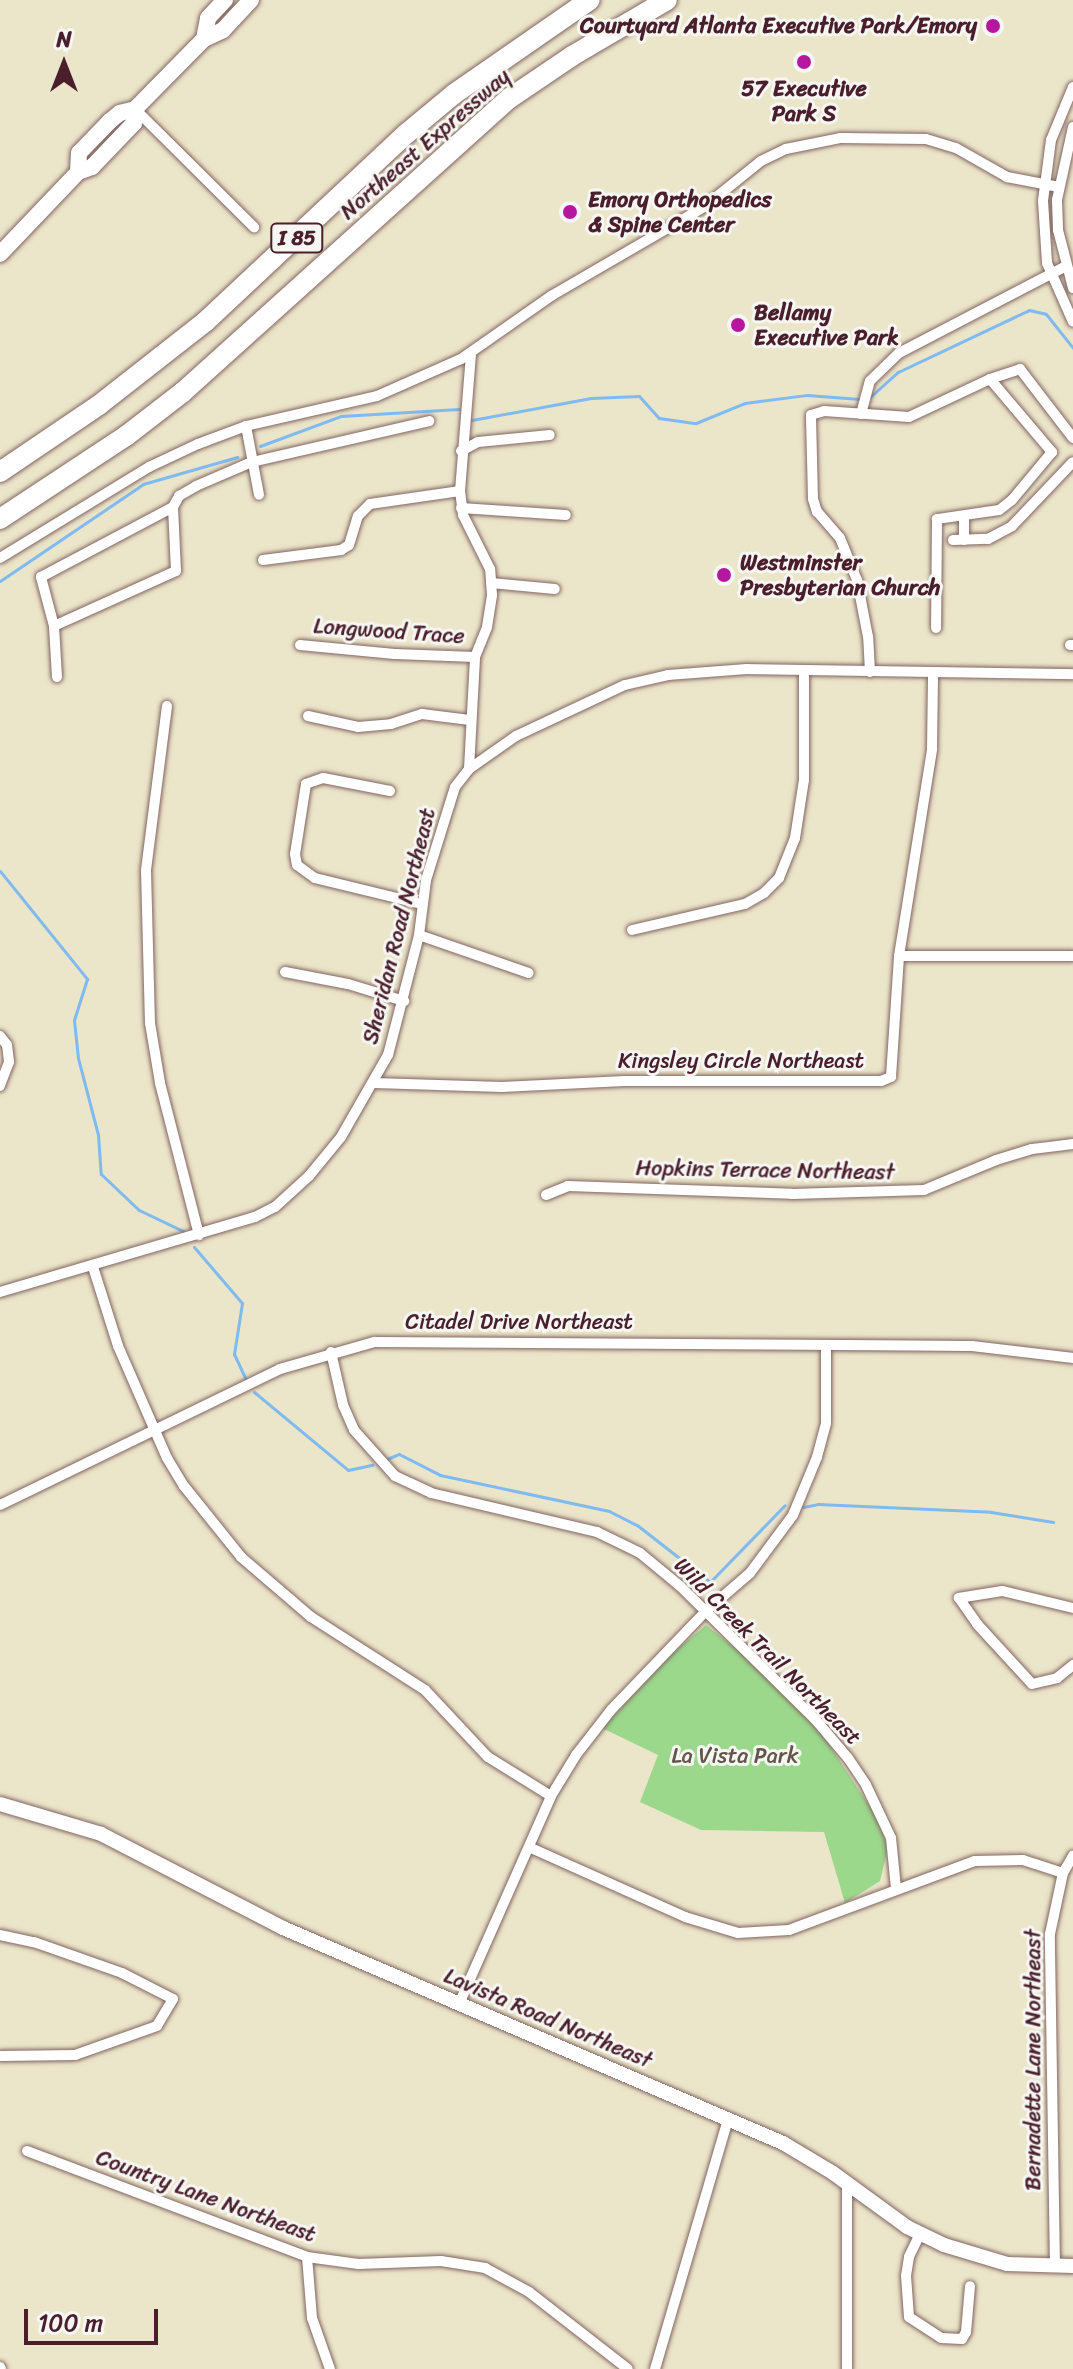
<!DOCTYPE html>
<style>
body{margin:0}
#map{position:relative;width:1073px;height:2369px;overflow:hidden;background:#ebe5c9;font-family:Sriracha,sans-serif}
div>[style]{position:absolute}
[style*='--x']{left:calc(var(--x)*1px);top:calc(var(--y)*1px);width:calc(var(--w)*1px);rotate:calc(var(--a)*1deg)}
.green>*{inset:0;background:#9bd88c}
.stream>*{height:3px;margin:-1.5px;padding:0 1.5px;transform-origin:1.5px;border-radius:1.5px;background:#7fbaf1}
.roads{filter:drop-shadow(0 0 2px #826462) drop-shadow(0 0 2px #826462)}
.street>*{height:10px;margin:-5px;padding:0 5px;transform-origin:5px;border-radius:5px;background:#fff}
.secondary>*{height:14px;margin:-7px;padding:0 7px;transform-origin:7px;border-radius:7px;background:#fff}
.primary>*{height:16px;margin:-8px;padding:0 8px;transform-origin:8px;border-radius:8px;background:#fff}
.highway>*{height:20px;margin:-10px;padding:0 10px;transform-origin:10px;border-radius:10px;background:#fff}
.dots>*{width:22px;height:22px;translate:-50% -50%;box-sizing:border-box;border:4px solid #f6f6f2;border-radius:50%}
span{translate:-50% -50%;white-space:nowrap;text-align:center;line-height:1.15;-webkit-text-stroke:6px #f6f6f2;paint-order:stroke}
.shield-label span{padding:2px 6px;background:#f6f6f2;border:2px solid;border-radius:6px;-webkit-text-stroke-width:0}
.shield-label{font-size:20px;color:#4a1f2b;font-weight:700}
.poi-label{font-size:22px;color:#4a1f2b;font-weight:700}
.right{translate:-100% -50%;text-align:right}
.left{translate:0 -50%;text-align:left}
.street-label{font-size:22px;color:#4a1f2b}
.park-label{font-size:22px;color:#625648}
.north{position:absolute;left:24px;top:24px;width:80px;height:80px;-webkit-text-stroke:6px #f6f6f2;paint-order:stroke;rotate:0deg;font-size:22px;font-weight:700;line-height:32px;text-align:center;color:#4a1f2b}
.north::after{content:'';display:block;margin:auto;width:28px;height:36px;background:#4a1f2b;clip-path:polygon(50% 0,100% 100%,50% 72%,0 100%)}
.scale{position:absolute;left:24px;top:2309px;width:134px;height:36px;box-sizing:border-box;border:4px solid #4a1f2b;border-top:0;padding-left:10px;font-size:24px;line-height:28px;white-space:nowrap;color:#4a1f2b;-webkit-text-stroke:6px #f6f6f2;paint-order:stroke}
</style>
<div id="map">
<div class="green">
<i style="clip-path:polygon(706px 1625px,745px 1656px,822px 1734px,878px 1819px,888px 1848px,880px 1881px,845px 1903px,824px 1832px,701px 1830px,640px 1802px,658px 1755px,602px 1728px,674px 1652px)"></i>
</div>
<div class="stream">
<i style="--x:870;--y:397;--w:38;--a:-42"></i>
<i style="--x:898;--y:372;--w:145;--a:-25.3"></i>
<i style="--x:1029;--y:310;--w:17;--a:13"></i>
<i style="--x:1046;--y:314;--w:43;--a:51.5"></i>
<i style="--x:472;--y:420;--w:121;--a:-10.5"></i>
<i style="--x:591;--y:398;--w:48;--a:-2.4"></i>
<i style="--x:639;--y:396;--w:30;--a:48"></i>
<i style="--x:659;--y:418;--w:37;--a:8"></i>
<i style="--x:696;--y:423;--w:53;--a:-22.2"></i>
<i style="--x:745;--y:403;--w:63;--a:-7.4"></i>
<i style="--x:807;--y:395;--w:53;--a:4.3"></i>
<i style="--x:260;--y:446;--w:86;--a:-20.3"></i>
<i style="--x:341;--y:416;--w:118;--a:-3.4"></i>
<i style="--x:0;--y:581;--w:173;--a:-34.1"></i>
<i style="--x:143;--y:484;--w:98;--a:-16"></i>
<i style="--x:0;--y:871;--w:139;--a:51.1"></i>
<i style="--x:87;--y:979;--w:43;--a:107.6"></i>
<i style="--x:74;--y:1020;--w:38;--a:84"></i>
<i style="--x:78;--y:1058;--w:80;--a:75.4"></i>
<i style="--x:98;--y:1135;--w:39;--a:86"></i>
<i style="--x:101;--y:1174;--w:52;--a:43.5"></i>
<i style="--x:139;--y:1210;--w:49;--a:25.5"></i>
<i style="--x:194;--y:1247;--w:74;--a:49.4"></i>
<i style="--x:242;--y:1303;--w:52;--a:98.9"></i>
<i style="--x:234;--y:1354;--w:29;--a:65"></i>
<i style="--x:254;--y:1392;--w:122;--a:39.7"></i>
<i style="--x:348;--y:1470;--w:25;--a:-12"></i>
<i style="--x:387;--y:1459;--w:13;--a:-23"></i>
<i style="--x:399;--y:1454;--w:46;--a:27.1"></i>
<i style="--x:440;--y:1475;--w:173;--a:12"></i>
<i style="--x:609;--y:1511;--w:31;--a:27"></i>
<i style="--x:637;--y:1525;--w:93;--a:38"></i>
<i style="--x:710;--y:1582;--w:107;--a:-45.8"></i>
<i style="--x:803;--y:1507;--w:15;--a:-11"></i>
<i style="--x:818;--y:1504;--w:173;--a:2.6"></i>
<i style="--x:991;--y:1512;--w:63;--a:9.2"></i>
</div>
<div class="roads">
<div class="street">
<i style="--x:1073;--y:87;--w:57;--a:112.5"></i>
<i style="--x:1051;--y:140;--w:62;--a:97.5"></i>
<i style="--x:1043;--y:201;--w:62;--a:86.3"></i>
<i style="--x:1047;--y:263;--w:64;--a:66.2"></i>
<i style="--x:135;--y:109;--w:168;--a:44.8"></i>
<i style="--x:1073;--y:127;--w:75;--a:102.4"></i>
<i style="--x:1057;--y:200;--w:30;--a:88"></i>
<i style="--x:1058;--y:230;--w:60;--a:75.5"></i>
<i style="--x:990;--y:379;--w:32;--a:-18"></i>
<i style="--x:1020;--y:369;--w:87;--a:52.5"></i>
<i style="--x:861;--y:414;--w:34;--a:-75"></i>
<i style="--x:870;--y:381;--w:40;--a:-44"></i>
<i style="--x:899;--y:353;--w:188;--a:-27.5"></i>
<i style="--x:246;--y:426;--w:70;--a:79.3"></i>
<i style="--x:461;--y:451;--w:19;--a:-28"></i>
<i style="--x:478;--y:442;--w:72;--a:-5.6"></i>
<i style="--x:461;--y:508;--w:105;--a:3.8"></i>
<i style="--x:964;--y:516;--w:24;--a:90"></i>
<i style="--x:953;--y:540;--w:35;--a:-2"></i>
<i style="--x:988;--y:539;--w:27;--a:-28"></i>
<i style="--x:1012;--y:526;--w:88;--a:-46.4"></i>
<i style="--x:0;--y:558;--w:175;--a:-31.4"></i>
<i style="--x:149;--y:467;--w:54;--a:-25.1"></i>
<i style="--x:198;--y:444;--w:51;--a:-20.6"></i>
<i style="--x:246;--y:426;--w:134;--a:-12.9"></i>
<i style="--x:377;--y:396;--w:92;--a:-23.8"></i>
<i style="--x:461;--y:359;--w:110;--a:-35"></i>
<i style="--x:551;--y:296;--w:177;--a:-30.2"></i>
<i style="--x:704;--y:207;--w:73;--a:-38.9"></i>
<i style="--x:761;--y:161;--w:28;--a:-26"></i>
<i style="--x:786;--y:149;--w:55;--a:-11.5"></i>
<i style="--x:840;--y:138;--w:86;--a:0.7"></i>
<i style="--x:926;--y:139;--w:31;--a:17"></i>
<i style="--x:956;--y:148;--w:59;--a:29.6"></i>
<i style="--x:1007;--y:177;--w:53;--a:10.9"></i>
<i style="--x:263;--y:560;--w:79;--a:-7.3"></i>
<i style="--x:341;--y:550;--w:9;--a:-32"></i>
<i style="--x:349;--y:545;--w:30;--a:-73"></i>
<i style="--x:358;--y:516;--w:17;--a:-45"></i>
<i style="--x:370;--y:504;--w:91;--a:-8.2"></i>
<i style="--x:491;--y:583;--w:64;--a:5.4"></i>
<i style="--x:54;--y:626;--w:134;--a:-24.3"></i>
<i style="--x:176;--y:571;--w:64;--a:-92.7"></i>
<i style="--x:173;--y:507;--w:13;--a:-61"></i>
<i style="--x:179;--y:496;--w:20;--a:-30"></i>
<i style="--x:196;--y:486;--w:61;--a:-23.2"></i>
<i style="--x:252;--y:462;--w:182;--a:-13"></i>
<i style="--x:300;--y:645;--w:95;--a:5.4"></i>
<i style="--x:395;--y:654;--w:80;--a:2.1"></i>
<i style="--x:1070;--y:645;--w:3;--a:0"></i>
<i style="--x:870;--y:672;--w:35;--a:-93"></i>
<i style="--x:868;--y:637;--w:58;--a:-100.9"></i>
<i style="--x:857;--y:580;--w:45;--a:-112"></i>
<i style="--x:840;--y:538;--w:35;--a:-131"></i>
<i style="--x:817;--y:512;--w:14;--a:-107"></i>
<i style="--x:813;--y:499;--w:84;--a:-91.4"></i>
<i style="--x:811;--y:415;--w:14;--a:-17"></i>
<i style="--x:824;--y:411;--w:85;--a:4"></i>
<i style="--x:909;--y:417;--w:89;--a:-25.1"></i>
<i style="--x:990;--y:379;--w:96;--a:49.7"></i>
<i style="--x:1052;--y:452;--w:62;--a:129.8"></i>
<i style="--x:1012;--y:500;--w:16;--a:142"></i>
<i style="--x:999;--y:510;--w:63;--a:171.7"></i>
<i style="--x:937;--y:519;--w:109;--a:90.5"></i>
<i style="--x:57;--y:677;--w:51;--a:-93.4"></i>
<i style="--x:54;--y:626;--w:51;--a:-104.9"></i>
<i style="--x:41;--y:577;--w:149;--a:-27.9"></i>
<i style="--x:167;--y:706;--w:166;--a:97.3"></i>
<i style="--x:146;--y:871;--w:152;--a:88.5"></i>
<i style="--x:150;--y:1023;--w:61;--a:80.5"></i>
<i style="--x:160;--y:1083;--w:157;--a:75.6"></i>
<i style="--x:308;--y:716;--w:51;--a:12.4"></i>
<i style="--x:358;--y:727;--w:33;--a:-5"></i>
<i style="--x:391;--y:724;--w:33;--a:-18"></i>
<i style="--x:422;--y:714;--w:48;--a:7.1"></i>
<i style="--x:469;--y:769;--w:112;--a:-86.9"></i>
<i style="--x:475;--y:657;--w:32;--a:-68"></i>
<i style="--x:487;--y:627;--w:32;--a:-81"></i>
<i style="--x:492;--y:595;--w:26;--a:-94"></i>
<i style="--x:490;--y:569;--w:60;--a:-116.6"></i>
<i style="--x:463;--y:515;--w:24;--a:-97"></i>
<i style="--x:460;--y:491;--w:138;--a:-85.4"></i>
<i style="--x:390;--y:791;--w:68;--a:-169"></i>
<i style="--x:323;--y:778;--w:18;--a:161"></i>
<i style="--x:306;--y:784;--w:71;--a:98.9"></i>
<i style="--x:295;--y:854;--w:11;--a:80"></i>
<i style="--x:297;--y:865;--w:22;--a:36"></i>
<i style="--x:315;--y:878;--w:110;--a:13.7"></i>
<i style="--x:632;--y:930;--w:116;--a:-13"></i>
<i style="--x:745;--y:904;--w:22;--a:-30"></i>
<i style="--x:764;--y:893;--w:21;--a:-45"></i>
<i style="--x:779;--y:878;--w:43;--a:-68.2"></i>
<i style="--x:795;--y:838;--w:59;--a:-81.2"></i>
<i style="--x:804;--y:780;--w:109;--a:-90"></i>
<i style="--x:419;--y:935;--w:116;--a:19.1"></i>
<i style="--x:899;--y:956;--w:174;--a:0"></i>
<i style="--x:285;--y:972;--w:64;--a:10.8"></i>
<i style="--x:348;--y:984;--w:59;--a:16.9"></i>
<i style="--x:0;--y:1036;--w:11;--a:52"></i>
<i style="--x:7;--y:1045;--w:17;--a:83"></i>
<i style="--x:9;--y:1062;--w:26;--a:111"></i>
<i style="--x:374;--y:1083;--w:128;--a:1.8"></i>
<i style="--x:502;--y:1087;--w:122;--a:-2.8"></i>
<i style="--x:624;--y:1081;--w:257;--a:0"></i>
<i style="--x:881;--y:1081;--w:11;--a:-22"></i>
<i style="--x:891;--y:1077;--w:121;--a:-86.2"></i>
<i style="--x:899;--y:956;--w:210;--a:-80.9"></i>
<i style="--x:932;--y:749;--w:76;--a:-89.2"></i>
<i style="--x:546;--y:1195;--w:24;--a:-22"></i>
<i style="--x:568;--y:1186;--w:224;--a:2"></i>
<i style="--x:792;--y:1194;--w:132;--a:-1.7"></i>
<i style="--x:924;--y:1190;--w:78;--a:-22.6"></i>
<i style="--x:996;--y:1160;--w:38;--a:-17"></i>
<i style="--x:1032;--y:1149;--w:41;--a:-7"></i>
<i style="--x:93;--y:1267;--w:83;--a:72.4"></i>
<i style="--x:118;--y:1346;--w:122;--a:66.4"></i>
<i style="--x:167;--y:1458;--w:33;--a:59"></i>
<i style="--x:184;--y:1486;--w:91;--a:51.2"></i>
<i style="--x:241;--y:1557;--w:92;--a:40.6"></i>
<i style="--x:311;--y:1617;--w:135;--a:32.6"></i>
<i style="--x:425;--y:1690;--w:92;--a:46.8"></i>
<i style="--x:488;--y:1757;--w:74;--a:31.8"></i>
<i style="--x:0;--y:1292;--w:266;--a:-16.4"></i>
<i style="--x:255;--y:1217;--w:22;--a:-27"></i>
<i style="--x:275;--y:1207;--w:46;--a:-42.4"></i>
<i style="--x:309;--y:1176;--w:50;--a:-50.6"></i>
<i style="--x:341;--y:1137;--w:95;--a:-60.2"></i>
<i style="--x:388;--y:1055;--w:124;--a:-75.5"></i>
<i style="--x:419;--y:935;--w:55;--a:-82.7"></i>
<i style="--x:426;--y:880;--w:97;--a:-72.7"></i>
<i style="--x:455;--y:787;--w:23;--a:-52"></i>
<i style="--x:469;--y:769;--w:57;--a:-35.1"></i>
<i style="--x:516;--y:736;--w:120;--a:-25.1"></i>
<i style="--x:625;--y:685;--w:44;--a:-13.1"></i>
<i style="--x:668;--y:675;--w:79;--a:-4.3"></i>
<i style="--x:747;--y:669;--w:326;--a:0.9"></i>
<i style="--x:331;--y:1352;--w:54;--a:77.2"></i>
<i style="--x:343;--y:1405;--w:27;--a:66"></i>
<i style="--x:354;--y:1430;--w:62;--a:48.3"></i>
<i style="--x:395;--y:1476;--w:40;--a:25"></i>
<i style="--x:431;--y:1493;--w:171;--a:13.2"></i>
<i style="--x:597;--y:1532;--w:48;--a:26"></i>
<i style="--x:640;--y:1553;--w:52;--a:39.5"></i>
<i style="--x:680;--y:1586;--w:190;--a:44.6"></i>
<i style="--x:815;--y:1719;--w:51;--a:49.8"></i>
<i style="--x:848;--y:1758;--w:32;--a:56"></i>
<i style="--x:866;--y:1785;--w:59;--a:64.7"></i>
<i style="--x:891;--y:1838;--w:50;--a:84.3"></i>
<i style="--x:0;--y:1505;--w:311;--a:-25.9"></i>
<i style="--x:280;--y:1369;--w:98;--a:-16"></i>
<i style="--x:374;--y:1342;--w:598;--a:0.38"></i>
<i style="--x:972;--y:1346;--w:102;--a:6.8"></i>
<i style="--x:1073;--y:1608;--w:73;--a:-166.5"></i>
<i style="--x:1002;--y:1591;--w:44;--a:170.8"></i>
<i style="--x:959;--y:1598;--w:32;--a:55"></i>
<i style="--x:977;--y:1624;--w:81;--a:47.5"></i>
<i style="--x:1032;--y:1684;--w:26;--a:-13"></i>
<i style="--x:1057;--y:1678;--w:21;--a:-39"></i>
<i style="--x:531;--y:1848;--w:169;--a:24.1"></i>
<i style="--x:685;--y:1917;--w:55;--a:16.8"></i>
<i style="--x:738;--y:1933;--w:51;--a:-3.4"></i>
<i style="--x:789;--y:1930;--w:198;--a:-20.4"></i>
<i style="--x:975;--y:1861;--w:48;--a:-1.2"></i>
<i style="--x:1023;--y:1860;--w:42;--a:18"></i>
<i style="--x:0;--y:1935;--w:35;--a:12"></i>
<i style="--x:34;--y:1942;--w:93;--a:19.4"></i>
<i style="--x:122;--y:1973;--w:57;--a:27"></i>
<i style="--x:173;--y:1999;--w:31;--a:121"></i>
<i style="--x:157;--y:2026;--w:87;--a:160.5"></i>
<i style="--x:75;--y:2055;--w:75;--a:179.2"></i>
<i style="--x:459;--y:2004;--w:227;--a:-66.1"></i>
<i style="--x:551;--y:1796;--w:48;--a:-58.6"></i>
<i style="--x:576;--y:1755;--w:57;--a:-52.1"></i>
<i style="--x:611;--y:1710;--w:137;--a:-46.2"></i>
<i style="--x:706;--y:1611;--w:58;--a:-40.8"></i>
<i style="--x:750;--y:1573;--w:72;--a:-53.4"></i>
<i style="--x:793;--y:1515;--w:63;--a:-67.5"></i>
<i style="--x:817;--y:1457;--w:35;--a:-75"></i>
<i style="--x:826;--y:1423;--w:77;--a:-90"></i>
<i style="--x:27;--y:2151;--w:299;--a:20.7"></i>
<i style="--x:307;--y:2257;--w:52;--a:7.7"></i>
<i style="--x:359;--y:2264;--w:82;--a:-2.1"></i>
<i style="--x:441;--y:2261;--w:45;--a:9"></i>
<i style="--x:485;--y:2268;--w:50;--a:28.6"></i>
<i style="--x:529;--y:2292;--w:125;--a:37.9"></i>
<i style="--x:920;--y:2234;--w:25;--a:116"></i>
<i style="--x:909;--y:2257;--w:19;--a:99"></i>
<i style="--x:906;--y:2276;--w:41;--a:85.8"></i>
<i style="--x:909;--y:2317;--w:38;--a:33"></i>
<i style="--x:941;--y:2338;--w:21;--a:3"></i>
<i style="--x:962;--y:2339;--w:8;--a:-60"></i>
<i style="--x:966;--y:2332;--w:46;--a:-85"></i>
<i style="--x:307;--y:2257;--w:61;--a:85.3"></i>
<i style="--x:312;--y:2318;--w:54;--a:70.6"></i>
<i style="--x:1055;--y:2267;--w:333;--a:-90.9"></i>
<i style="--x:1050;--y:1934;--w:62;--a:-78"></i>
<i style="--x:1063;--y:1873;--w:20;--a:-60"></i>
<i style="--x:0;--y:2367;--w:2;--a:63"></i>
<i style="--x:655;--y:2369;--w:260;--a:-73.7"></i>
<i style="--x:847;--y:2369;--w:186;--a:-90"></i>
</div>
<div class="secondary">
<i style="--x:0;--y:1804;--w:105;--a:16.5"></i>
<i style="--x:101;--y:1834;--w:205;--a:27.3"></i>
<i style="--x:283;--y:1928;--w:544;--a:23.27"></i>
<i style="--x:783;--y:2143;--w:58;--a:31"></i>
<i style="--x:833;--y:2173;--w:92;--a:36.1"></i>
<i style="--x:907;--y:2227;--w:41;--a:25.9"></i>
<i style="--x:944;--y:2245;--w:66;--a:16.8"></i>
<i style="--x:1007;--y:2264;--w:66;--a:1.7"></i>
</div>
<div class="primary">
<i style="--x:204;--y:39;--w:21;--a:-79"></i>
<i style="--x:208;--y:18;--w:25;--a:-47"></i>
<i style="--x:78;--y:172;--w:19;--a:-87"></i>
<i style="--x:79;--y:153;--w:45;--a:-45.9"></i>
<i style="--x:110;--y:121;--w:13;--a:-39"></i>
<i style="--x:120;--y:113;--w:16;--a:-15"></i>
<i style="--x:135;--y:109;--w:98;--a:-45.4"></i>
<i style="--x:204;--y:39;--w:21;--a:-25"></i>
<i style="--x:223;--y:30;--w:41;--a:-47"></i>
<i style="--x:0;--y:254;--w:113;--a:-46.4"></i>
<i style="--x:78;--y:172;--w:15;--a:-20"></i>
<i style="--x:92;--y:167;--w:61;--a:-46.3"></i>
<i style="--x:134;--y:123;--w:14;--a:-86"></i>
</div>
<div class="highway">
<i style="--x:0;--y:472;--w:120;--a:-34.1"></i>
<i style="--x:99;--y:405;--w:136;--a:-38.1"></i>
<i style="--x:206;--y:321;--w:274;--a:-43.1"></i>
<i style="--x:406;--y:134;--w:62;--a:-39.8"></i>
<i style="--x:454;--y:94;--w:165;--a:-34.7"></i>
<i style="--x:0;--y:519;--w:151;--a:-33.4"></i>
<i style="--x:126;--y:436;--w:72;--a:-37.7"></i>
<i style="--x:183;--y:392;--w:440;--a:-42"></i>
<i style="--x:510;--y:98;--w:75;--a:-34.1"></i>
<i style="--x:572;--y:56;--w:110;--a:-30.5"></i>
</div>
</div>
<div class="dots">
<i style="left:993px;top:26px;background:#b5179e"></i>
<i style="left:804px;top:62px;background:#b5179e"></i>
<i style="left:570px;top:212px;background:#b5179e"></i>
<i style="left:738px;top:325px;background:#b5179e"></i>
<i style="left:724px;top:575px;background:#b5179e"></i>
</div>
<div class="shield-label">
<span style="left:297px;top:238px">I 85</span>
</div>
<div class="poi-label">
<span class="right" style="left:977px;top:26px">Courtyard Atlanta Executive Park/Emory</span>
<span style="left:804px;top:101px">57 Executive<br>Park S</span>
<span class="left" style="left:588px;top:212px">Emory Orthopedics<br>&amp; Spine Center</span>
<span class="left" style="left:754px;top:325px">Bellamy<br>Executive Park</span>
<span class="left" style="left:740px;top:575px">Westminster<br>Presbyterian Church</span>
</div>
<div class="street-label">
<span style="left:425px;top:144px;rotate:-41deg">Northeast Expressway</span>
<span style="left:389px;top:631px;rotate:4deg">Longwood Trace</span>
<span style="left:399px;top:926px;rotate:-76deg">Sheridan Road Northeast</span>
<span style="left:741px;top:1061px">Kingsley Circle Northeast</span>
<span style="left:765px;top:1170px;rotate:1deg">Hopkins Terrace Northeast</span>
<span style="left:519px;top:1322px">Citadel Drive Northeast</span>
<span style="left:768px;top:1651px;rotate:45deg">Wild Creek Trail Northeast</span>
<span style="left:548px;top:2018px;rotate:23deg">Lavista Road Northeast</span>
<span style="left:1033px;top:2060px;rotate:-90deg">Bernadette Lane Northeast</span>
<span style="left:206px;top:2196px;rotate:20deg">Country Lane Northeast</span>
</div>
<div class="park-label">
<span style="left:735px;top:1756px">La Vista Park</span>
</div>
<div class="north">N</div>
<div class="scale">100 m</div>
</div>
